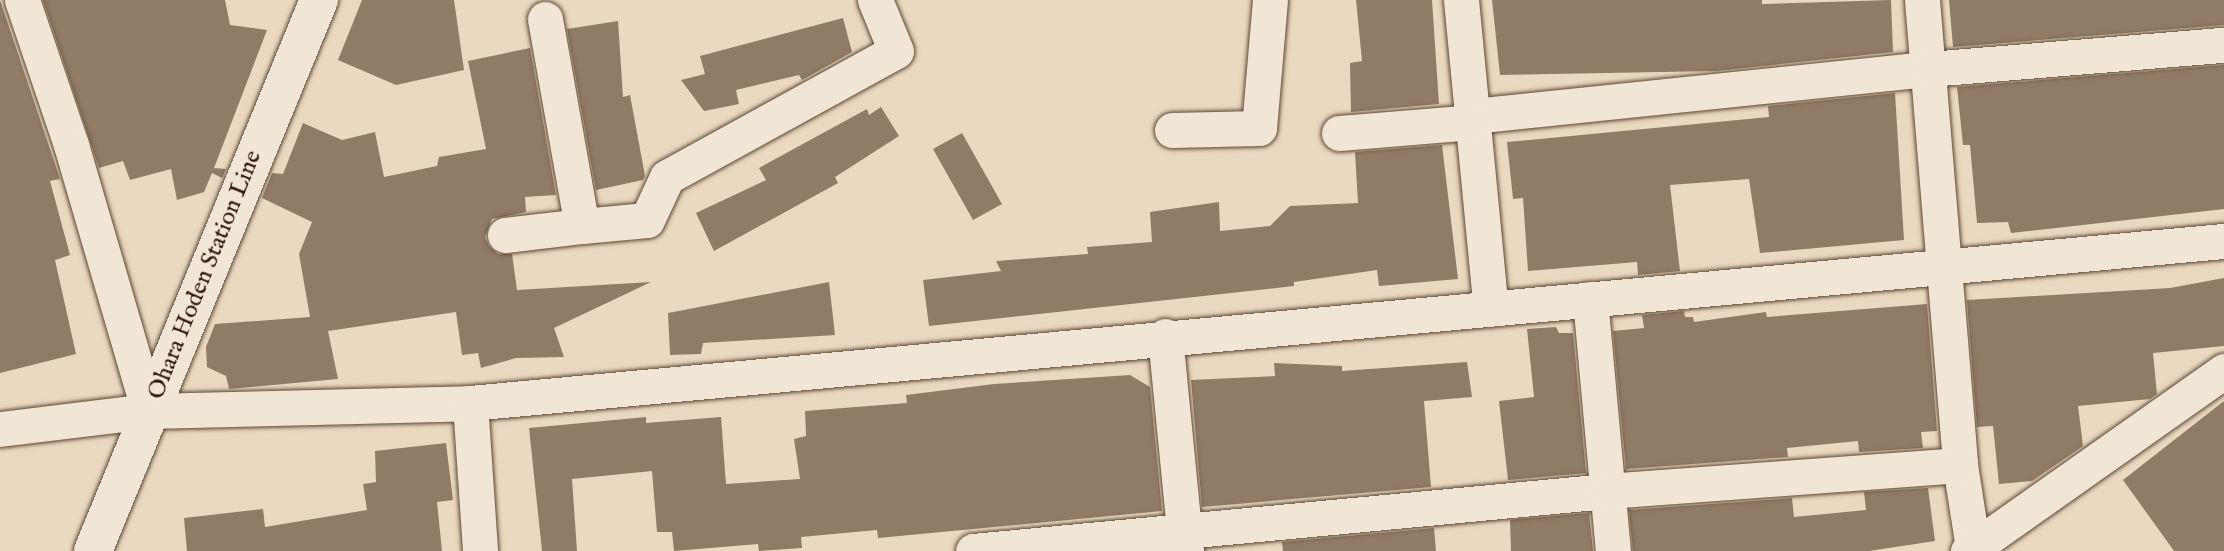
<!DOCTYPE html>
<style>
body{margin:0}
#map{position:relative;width:2224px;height:551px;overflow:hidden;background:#ead9c0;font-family:"IM FELL English",serif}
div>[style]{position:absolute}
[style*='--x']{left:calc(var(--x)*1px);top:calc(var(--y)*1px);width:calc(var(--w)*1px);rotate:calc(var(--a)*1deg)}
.building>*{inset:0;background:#8f7b66}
.roads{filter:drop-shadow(0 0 2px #5c4633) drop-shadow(0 0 2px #5c4633)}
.street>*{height:35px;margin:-17.5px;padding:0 17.5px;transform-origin:17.5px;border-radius:17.5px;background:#f1e6d6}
.secondary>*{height:38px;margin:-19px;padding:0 19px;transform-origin:19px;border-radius:19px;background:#f1e6d6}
span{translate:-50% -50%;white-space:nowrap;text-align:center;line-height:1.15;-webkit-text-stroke:7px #f1e6d6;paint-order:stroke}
.street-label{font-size:24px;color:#2c1504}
</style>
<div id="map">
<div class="building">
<i style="clip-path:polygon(0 0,60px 179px,50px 181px,70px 255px,55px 260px,76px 354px,0 373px)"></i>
<i style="clip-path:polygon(43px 0,225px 0,230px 25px,267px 30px,214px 168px,226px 169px,222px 178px,212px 173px,204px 192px,177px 200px,171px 169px,130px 180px,123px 161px,99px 168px)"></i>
<i style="clip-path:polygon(362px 0,454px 0,464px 70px,396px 85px,338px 60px)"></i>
<i style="clip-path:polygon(1356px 0,1432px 0,1439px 104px,1351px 112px,1350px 63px,1362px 61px)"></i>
<i style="clip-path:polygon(1492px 0,1762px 0,1762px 4px,1891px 0,1893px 52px,1716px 71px,1500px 75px)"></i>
<i style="clip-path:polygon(1949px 0,2224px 0,2224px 25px,1953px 47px)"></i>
<i style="clip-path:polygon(843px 18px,852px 52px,802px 80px,799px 75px,736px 90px,739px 104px,704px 111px,681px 80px,705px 74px,700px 56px)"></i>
<i style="clip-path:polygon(618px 21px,623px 97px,630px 95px,645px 176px,643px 180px,596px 190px,567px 29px)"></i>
<i style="clip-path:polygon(530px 48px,556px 195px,525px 197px,526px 212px,492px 219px,485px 237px,489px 246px,498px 254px,512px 254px,517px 290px,651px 282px,554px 328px,564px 357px,516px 358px,481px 368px,478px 353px,462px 355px,456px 312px,328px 331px,338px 379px,229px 389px,226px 376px,207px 367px,206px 347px,215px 324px,310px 317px,299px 254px,312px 222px,262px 198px,272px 173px,283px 174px,303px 123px,342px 140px,375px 132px,384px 177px,437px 166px,439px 157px,486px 149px,468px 61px)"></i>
<i style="clip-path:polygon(2224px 65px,2224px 209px,2011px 233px,2008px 222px,1977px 223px,1970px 145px,1963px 145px,1957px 87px)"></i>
<i style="clip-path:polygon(1895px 93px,1904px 240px,1760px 253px,1749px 179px,1670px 185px,1680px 271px,1638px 275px,1637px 262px,1528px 271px,1523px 198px,1513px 199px,1507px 142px,1769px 117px,1768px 106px)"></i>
<i style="clip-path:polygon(881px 107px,899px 136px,835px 177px,838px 183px,714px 251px,696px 213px,766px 180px,759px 168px,867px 109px,869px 115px)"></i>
<i style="clip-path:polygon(962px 133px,1002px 204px,973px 220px,933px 149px)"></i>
<i style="clip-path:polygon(1442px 145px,1458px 279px,1379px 286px,1377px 270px,1294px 282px,1294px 286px,929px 326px,923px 280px,1001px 271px,996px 261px,1088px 254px,1087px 247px,1152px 242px,1150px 212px,1219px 202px,1220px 231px,1270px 226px,1290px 206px,1358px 203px,1355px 152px)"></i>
<i style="clip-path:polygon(2224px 278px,2224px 346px,2153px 353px,2157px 394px,2150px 399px,2078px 406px,2083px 446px,2032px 481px,1999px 484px,1993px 426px,1977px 427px,1967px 300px,2170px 288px)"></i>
<i style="clip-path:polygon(829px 282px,835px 335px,703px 343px,701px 354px,670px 355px,668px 313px)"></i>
<i style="clip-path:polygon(1927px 304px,1937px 431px,1921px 432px,1923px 448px,1859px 452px,1858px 441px,1787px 448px,1788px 457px,1626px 469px,1613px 331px,1644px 328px,1642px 315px,1684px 311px,1685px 317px,1693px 317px,1694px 322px,1766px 312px,1767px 317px)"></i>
<i style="clip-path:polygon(1556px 327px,1559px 333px,1573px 333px,1586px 473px,1508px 480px,1499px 401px,1534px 397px,1527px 329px)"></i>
<i style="clip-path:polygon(1467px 362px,1472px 397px,1424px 401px,1431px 487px,1202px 507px,1191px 380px,1275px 376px,1274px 363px,1342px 366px,1342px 371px)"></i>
<i style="clip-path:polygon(1130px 375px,1150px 387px,1162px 511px,878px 538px,877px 530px,801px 537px,802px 548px,759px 551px,758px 544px,674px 551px,672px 532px,657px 532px,652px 471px,572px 479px,577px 551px,542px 551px,529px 428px,646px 417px,646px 423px,721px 417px,726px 484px,800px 479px,794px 439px,806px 436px,805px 411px,907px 403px,906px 395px,994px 384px)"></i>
<i style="clip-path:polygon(2224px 401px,2224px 551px,2174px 551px,2123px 480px)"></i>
<i style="clip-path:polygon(446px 443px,453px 500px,437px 502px,442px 551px,187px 551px,184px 518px,263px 509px,265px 527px,367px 510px,363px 484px,376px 482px,375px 451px)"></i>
<i style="clip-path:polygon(1928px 488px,1935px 541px,1869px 551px,1633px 551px,1629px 510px,1792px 498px,1794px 517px,1866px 510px,1864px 492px)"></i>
<i style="clip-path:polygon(1589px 513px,1593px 551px,1511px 551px,1510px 520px)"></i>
<i style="clip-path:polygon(1434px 528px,1436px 551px,1283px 551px,1282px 542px)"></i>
</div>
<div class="roads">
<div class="street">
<i style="--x:22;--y:0;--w:153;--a:71.3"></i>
<i style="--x:71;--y:145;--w:277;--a:73.7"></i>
<i style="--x:1461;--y:0;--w:310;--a:84.5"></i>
<i style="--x:1922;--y:0;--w:467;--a:85.3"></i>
<i style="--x:1960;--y:465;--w:84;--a:81.1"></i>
<i style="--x:1973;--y:548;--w:6;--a:149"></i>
<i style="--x:545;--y:19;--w:210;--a:79.9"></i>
<i style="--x:582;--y:226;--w:65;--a:-5.3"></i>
<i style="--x:647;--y:220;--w:47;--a:-65.1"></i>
<i style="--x:667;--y:177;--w:261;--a:-28.8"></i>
<i style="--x:896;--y:51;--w:55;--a:-112.4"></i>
<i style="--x:1472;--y:116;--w:459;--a:-5.9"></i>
<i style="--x:1929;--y:69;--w:296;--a:-4.7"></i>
<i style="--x:1172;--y:130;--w:87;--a:-1.3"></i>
<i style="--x:1259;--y:128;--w:128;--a:-85.1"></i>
<i style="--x:1339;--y:133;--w:134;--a:-4.7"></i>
<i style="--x:505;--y:235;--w:78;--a:-6.7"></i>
<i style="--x:1590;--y:299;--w:253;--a:84.8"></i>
<i style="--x:1165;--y:336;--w:216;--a:84.4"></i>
<i style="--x:470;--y:403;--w:148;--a:86.1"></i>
<i style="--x:0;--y:429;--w:150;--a:-6.9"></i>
<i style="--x:149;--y:411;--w:321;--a:-1.4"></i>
<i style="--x:470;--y:403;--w:1761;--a:-5.28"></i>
<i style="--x:1973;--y:548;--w:307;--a:-35.2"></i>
<i style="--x:973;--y:551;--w:637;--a:-5.41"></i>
<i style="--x:1607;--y:491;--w:354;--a:-4.2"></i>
</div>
<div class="secondary">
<i style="--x:93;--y:551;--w:596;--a:-67.7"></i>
</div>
</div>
<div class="street-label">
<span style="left:205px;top:275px;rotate:-68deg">Ohara Hoden Station Line</span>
</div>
</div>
